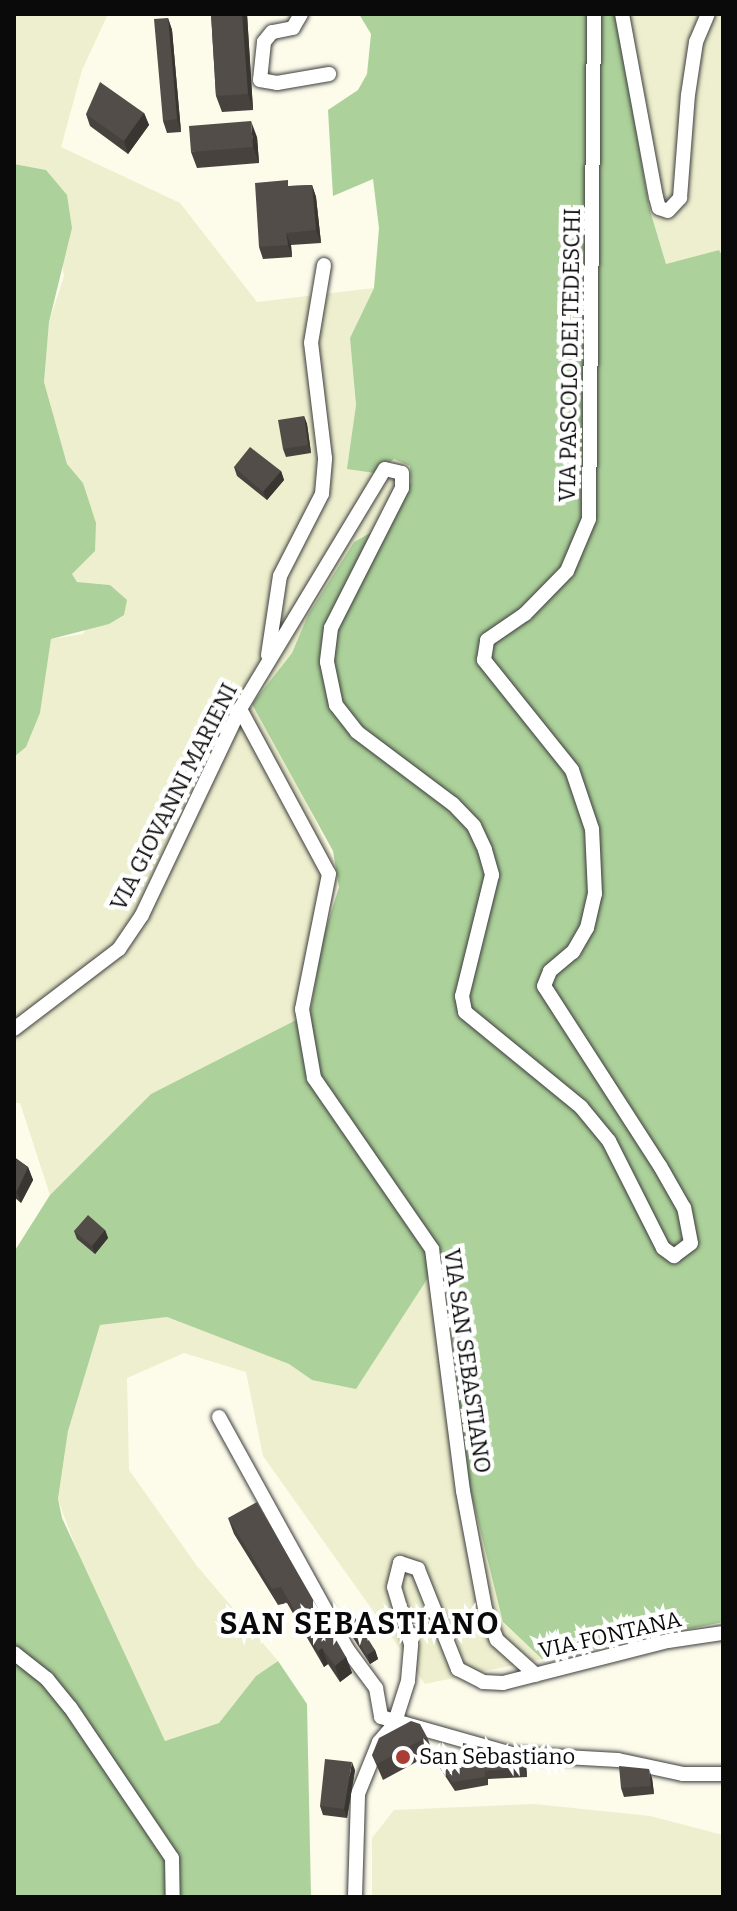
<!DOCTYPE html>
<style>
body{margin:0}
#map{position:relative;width:737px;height:1911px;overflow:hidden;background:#fdfbea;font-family:Bitter,serif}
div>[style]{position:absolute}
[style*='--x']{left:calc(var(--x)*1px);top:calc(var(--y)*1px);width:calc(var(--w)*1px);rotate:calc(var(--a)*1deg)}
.farmland>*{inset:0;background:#eeefce}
.forest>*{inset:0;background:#acd19a}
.roads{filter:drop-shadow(0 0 2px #3d3d3d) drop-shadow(0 0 2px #3d3d3d)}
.street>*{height:14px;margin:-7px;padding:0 7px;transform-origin:7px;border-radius:7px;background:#fff}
.wall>*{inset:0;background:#47423e}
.shaded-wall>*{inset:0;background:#393632}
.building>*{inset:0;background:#524d48}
.dots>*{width:22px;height:22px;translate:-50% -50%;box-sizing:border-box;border:4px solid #fff;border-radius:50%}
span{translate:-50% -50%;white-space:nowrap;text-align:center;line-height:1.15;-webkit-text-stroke:8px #fff;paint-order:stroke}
.street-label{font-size:22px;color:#0a0a0a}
.poi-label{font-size:22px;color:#0a0a0a}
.left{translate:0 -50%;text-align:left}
.district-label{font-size:30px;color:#0a0a0a;font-weight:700;letter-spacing:2px}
.frame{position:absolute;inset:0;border:16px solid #0a0a0a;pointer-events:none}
</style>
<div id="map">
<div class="farmland">
<i style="clip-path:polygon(14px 14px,108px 14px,82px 70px,61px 147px,180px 203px,257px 302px,374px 288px,350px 338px,356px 405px,348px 469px,394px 459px,410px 466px,411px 482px,390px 522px,354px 542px,308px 615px,292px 653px,253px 704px,294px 776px,339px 871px,310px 1014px,151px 1094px,50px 1195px,20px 1103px,14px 1103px,14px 757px,26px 747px,40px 713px,51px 639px,83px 634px,110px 585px,77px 582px,71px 573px,83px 483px,67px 464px,44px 382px,49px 322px,64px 276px,46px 170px,14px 164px)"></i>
<i style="clip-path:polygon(617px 14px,723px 14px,723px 257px,719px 250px,666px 264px,649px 207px)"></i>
<i style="clip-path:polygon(444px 1252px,446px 1296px,503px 1623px,542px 1659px,425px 1684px,263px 1456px,246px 1372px,184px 1353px,127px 1378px,129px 1470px,197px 1566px,278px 1661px,256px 1676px,219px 1723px,165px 1741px,93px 1593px,58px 1500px,68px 1431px,100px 1325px,167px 1317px,289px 1364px,312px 1380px)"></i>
<i style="clip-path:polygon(534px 1804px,650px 1816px,723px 1835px,723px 1897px,372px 1897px,372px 1838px,394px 1810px)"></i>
</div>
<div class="forest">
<i style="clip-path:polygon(359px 14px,617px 14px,649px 207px,666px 264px,719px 250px,723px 257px,723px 1622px,542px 1659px,503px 1622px,465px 1468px,444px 1253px,356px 1389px,312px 1380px,289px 1364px,167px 1317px,100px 1325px,68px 1431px,58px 1499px,62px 1518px,165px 1741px,219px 1723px,256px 1676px,278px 1661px,307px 1704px,311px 1897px,14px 1897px,14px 1252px,50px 1195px,151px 1094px,310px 1013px,323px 938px,339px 887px,333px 851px,252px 704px,292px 653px,308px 615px,354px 542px,390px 522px,411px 482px,410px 466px,394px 459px,375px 473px,347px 469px,356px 405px,350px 338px,374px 288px,379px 228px,373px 179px,333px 196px,328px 110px,358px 90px,367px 74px,371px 34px)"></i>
<i style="clip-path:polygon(14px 164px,46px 170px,67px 195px,72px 228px,49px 322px,44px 382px,67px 464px,83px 483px,96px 523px,95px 551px,72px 574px,77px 582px,110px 585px,127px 600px,124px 615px,109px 624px,51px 639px,40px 713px,26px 747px,14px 757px)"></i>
</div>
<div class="roads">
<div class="street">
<i style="--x:301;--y:14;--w:16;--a:120"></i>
<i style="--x:293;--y:28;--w:21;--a:169"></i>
<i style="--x:272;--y:32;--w:13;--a:129"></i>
<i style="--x:264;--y:42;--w:38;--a:96"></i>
<i style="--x:260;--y:80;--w:17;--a:10"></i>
<i style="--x:277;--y:83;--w:53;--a:-9.8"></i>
<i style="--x:622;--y:14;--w:186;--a:79.5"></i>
<i style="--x:656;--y:197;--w:11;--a:75"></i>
<i style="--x:659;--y:208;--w:9;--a:18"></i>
<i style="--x:668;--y:211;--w:18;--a:-47"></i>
<i style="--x:680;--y:198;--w:103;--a:-85.6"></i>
<i style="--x:688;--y:95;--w:54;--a:-81.4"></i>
<i style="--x:696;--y:42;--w:30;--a:-67"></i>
<i style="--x:268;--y:655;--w:80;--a:-81.4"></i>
<i style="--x:280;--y:576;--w:92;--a:-62.9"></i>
<i style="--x:322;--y:494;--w:36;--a:-85"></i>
<i style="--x:325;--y:458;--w:116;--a:-96.9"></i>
<i style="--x:311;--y:343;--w:79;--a:-80.5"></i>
<i style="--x:240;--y:709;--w:187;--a:61.7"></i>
<i style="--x:329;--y:874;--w:138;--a:101.3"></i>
<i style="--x:302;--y:1009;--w:70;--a:80.1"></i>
<i style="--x:314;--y:1078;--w:208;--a:55.4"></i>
<i style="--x:432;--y:1249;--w:244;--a:82.7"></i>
<i style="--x:463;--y:1491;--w:120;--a:79.4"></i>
<i style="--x:485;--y:1609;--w:33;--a:69"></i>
<i style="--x:497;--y:1640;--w:52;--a:41.9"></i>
<i style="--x:14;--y:1029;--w:132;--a:-37.3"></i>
<i style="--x:119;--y:949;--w:41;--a:-55.9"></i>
<i style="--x:142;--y:915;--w:228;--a:-64.6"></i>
<i style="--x:240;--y:709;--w:280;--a:-58.9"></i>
<i style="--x:385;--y:469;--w:17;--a:13"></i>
<i style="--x:402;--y:473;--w:15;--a:90"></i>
<i style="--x:402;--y:488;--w:157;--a:116.9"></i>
<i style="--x:331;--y:628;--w:34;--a:97"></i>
<i style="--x:327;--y:662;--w:44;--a:78.2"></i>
<i style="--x:336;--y:705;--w:34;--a:52"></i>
<i style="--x:357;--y:732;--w:120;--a:36.9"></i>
<i style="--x:453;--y:804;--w:30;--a:46"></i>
<i style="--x:474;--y:826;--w:26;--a:65"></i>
<i style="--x:485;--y:850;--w:26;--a:74"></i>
<i style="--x:492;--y:875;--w:125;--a:103.9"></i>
<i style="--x:462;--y:996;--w:16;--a:79"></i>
<i style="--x:465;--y:1012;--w:150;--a:39.3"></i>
<i style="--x:581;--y:1107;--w:44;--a:50.5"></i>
<i style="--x:609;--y:1141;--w:120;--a:63.2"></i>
<i style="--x:663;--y:1248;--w:14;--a:36"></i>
<i style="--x:674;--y:1256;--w:21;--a:-37"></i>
<i style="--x:691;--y:1243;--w:36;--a:-101"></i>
<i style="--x:684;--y:1208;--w:48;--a:-119.7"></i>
<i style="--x:660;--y:1166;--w:214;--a:-122.8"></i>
<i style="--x:544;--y:986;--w:16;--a:-68"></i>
<i style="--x:550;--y:971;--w:30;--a:-40"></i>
<i style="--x:573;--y:952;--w:28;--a:-60"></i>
<i style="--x:587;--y:928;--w:35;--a:-77"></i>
<i style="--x:595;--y:894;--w:65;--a:-92.6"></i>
<i style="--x:592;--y:829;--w:62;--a:-108.7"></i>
<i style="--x:572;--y:770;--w:141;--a:-128.7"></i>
<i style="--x:484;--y:660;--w:20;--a:-81"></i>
<i style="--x:487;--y:640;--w:46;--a:-34.4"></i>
<i style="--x:525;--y:614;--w:60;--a:-45.7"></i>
<i style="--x:567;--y:571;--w:56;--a:-67.1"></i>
<i style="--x:589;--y:519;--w:505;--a:-89.43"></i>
<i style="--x:219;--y:1417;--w:265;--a:61.1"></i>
<i style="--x:347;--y:1649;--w:49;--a:53.4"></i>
<i style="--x:376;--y:1688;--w:29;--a:80"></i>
<i style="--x:381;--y:1717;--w:136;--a:15.8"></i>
<i style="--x:512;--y:1754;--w:106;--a:3.2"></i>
<i style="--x:618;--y:1760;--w:66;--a:12.2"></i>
<i style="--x:683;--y:1774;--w:40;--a:0"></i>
<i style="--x:14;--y:1653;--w:42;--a:38.2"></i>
<i style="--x:47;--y:1679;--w:36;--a:51"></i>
<i style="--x:70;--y:1707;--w:182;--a:56"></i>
<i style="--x:172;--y:1858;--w:39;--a:89"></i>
<i style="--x:355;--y:1897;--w:103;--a:-88.3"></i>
<i style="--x:358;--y:1794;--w:56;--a:-68"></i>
<i style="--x:379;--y:1742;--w:23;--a:-49"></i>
<i style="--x:394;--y:1725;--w:46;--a:-72.3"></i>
<i style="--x:408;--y:1681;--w:37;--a:-85"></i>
<i style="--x:411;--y:1644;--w:59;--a:-106.6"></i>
<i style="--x:394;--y:1587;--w:25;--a:-76"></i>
<i style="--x:400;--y:1563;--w:19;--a:18"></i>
<i style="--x:418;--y:1569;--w:108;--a:68.2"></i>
<i style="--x:458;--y:1669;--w:28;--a:27"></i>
<i style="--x:483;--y:1682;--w:20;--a:3"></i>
<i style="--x:503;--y:1683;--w:170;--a:-14.3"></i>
<i style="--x:668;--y:1641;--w:56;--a:-8.3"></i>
</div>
</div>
<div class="wall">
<i style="clip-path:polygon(211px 14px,247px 14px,253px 110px,222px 112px,216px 96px)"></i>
<i style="clip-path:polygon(168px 18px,172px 30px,181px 132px,167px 133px,163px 121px)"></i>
<i style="clip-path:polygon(144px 113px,149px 125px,128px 154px,90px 126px,86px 114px)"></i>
<i style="clip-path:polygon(257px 137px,259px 163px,197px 168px,191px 152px)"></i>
<i style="clip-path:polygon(312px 185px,316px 197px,321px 243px,291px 245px,292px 257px,263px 259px,259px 247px,290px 186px)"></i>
<i style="clip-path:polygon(304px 416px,307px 424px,311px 453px,286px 457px,283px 449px)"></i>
<i style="clip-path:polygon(234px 467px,281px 471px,284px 480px,267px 500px,237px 476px)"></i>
<i style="clip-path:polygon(14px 1157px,28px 1167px,33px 1180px,21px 1203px,14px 1197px)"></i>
<i style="clip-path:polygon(105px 1230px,108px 1238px,95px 1254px,77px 1239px,74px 1231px)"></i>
<i style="clip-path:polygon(228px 1518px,346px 1657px,352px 1673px,340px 1682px,328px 1664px,324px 1667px,287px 1603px,278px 1605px,234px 1534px)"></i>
<i style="clip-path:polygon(343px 1619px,375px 1650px,378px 1659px,370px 1664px,346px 1627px)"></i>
<i style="clip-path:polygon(427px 1737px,433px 1753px,383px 1780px,372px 1755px)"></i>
<i style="clip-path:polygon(434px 1757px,526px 1765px,527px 1777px,488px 1779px,488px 1785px,455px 1791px,438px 1765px)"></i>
<i style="clip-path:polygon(355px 1770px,347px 1818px,323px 1815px,320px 1806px)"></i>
<i style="clip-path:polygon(652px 1778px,654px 1794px,624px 1797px,621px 1788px)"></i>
</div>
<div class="shaded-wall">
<i style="clip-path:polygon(242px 14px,247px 14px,253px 110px,248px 94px)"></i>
<i style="clip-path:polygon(168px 18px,172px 30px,181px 132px,177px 119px)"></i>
<i style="clip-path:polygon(144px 113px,149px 125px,128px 154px,124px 141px)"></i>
<i style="clip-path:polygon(251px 121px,257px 137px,259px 163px,253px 147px)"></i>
<i style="clip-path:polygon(312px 185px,316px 197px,321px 243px,316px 230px)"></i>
<i style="clip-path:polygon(286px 233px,291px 245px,292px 257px,288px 245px)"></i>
<i style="clip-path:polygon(304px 416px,307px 424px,311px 453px,308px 445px)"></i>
<i style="clip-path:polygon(281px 471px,284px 480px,267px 500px,263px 492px)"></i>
<i style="clip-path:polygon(28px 1167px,33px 1180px,21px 1203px,17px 1191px)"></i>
<i style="clip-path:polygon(105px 1230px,108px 1238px,95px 1254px,92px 1246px)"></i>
<i style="clip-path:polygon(322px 1648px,328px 1664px,324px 1667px,318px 1651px)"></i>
<i style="clip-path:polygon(375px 1650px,378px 1659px,370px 1664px,367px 1655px)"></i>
<i style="clip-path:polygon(346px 1657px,352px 1673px,340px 1682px,335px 1666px)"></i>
<i style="clip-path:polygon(523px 1756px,526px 1765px,527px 1777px,524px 1768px)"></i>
<i style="clip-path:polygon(352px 1762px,355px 1770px,347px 1818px,344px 1809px)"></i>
<i style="clip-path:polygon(649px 1769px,652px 1778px,654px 1794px,651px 1786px)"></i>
</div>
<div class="building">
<i style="clip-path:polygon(211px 14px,242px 14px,248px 94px,216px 96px)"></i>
<i style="clip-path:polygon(168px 18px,177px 119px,163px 121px,154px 19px)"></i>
<i style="clip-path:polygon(100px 82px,144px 113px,124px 141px,86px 114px)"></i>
<i style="clip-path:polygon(251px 121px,253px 147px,191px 152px,189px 126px)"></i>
<i style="clip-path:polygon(288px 180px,288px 186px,312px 185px,316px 230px,286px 233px,288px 245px,259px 247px,255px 183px)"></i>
<i style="clip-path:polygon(304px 416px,308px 445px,283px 449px,278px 420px)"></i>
<i style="clip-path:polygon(250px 447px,281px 471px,263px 492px,234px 467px)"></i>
<i style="clip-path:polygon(14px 1157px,28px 1167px,17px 1191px,14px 1189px)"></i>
<i style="clip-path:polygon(88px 1215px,105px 1230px,92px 1246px,74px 1231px)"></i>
<i style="clip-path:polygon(257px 1502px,346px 1657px,335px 1666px,322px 1648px,318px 1651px,281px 1587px,272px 1589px,228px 1518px)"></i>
<i style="clip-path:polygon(352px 1613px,375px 1650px,367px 1655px,343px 1619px)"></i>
<i style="clip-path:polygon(411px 1721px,420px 1724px,427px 1737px,377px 1764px,372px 1755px,379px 1738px)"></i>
<i style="clip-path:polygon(463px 1743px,523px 1756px,524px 1768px,485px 1771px,485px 1777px,452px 1782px,434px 1757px,462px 1758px)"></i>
<i style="clip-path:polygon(325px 1759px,352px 1762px,344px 1809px,320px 1806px)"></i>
<i style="clip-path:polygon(619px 1766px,649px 1769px,651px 1786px,621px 1788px)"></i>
</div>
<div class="dots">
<i style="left:403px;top:1757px;background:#a93c34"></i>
</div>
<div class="street-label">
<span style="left:570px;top:355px;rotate:-89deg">VIA PASCOLO DEI TEDESCHI</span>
<span style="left:174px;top:797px;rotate:-63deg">VIA GIOVANNI MARIENI</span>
<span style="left:467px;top:1361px;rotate:82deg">VIA SAN SEBASTIANO</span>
<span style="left:610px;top:1635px;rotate:-13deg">VIA FONTANA</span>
</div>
<div class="poi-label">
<span class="left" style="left:419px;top:1757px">San Sebastiano</span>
</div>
<div class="district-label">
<span style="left:360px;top:1624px">SAN SEBASTIANO</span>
</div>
<div class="frame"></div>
</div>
